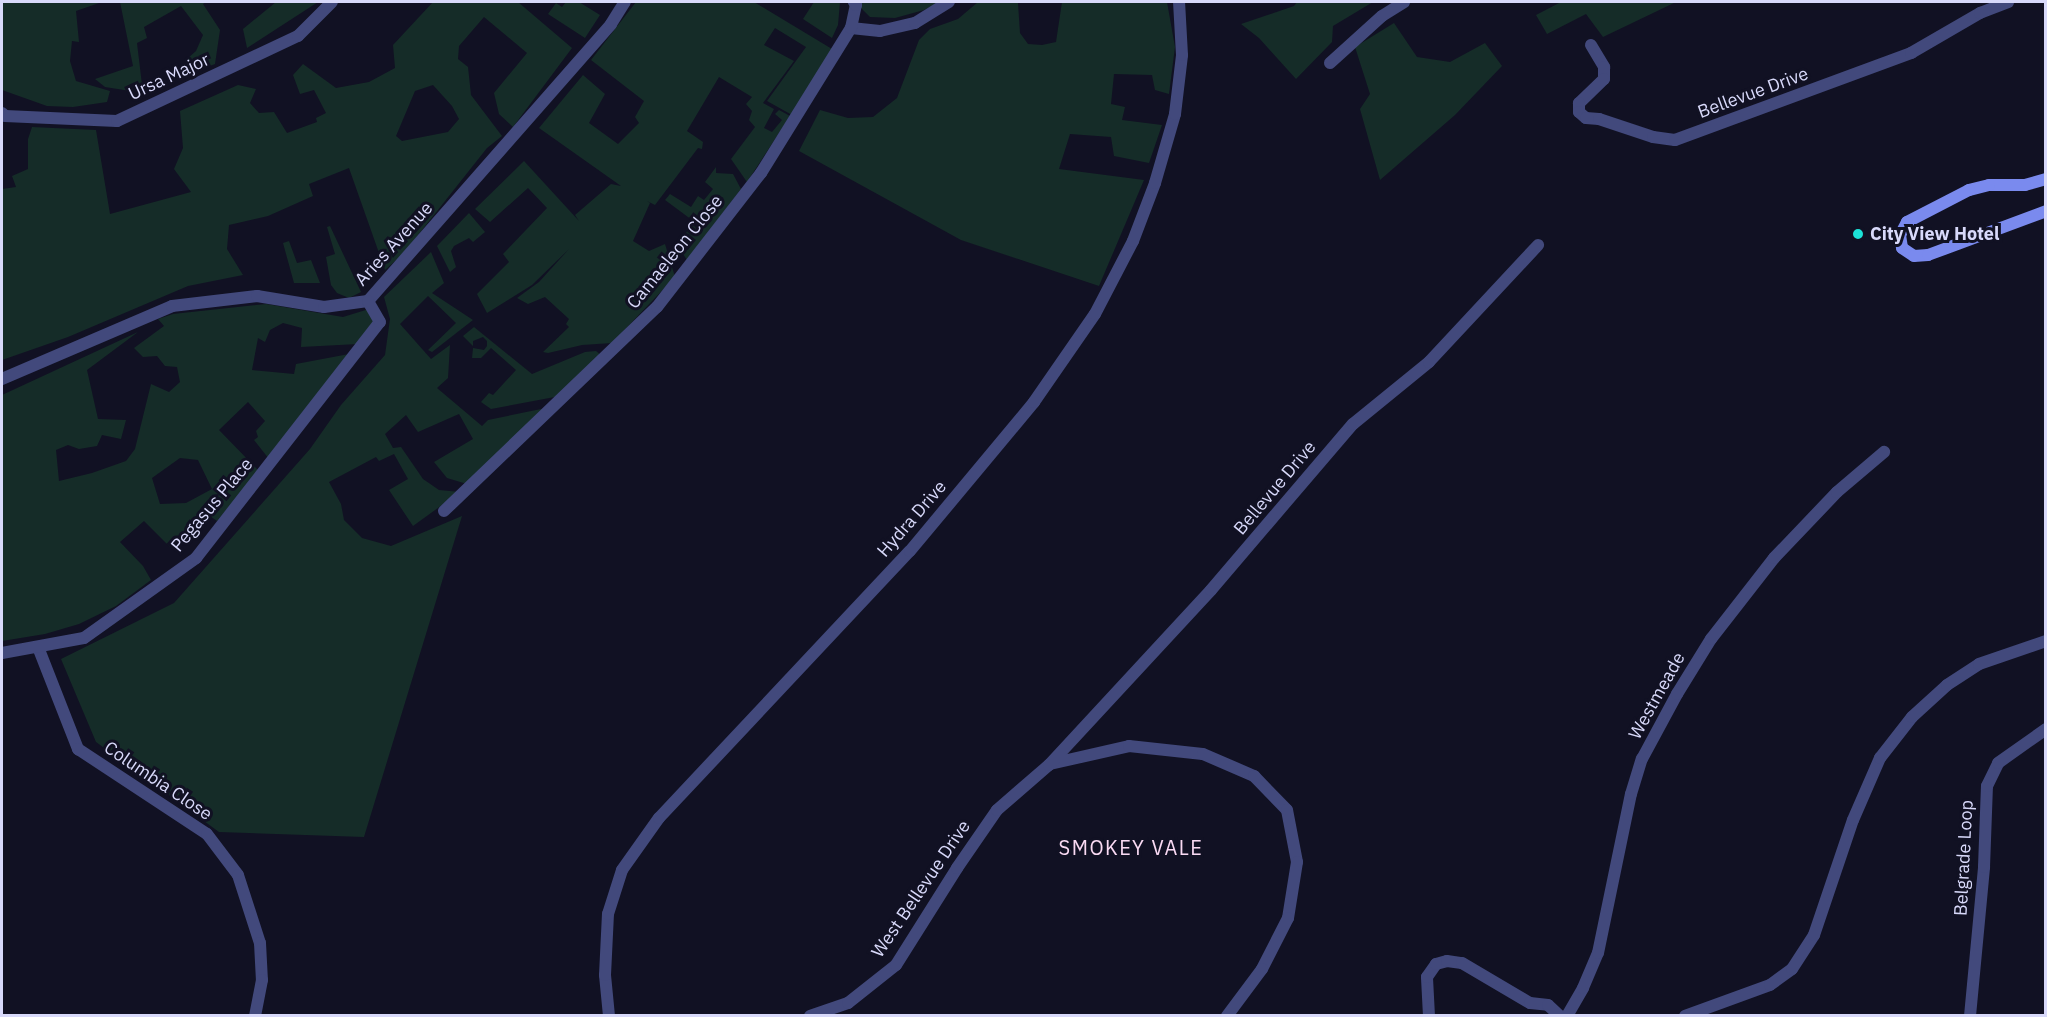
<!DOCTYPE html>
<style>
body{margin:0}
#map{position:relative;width:2047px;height:1017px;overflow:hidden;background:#111123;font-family:"IBM Plex Sans",sans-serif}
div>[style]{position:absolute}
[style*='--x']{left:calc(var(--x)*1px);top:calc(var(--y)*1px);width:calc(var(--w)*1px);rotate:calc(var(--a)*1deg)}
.green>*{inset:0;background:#152c28}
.street>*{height:12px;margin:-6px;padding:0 6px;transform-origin:6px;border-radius:6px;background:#42497c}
.secondary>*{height:12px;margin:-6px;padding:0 6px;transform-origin:6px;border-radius:6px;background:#7a8aee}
.dots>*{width:16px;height:16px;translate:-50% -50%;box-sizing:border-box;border:3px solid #111123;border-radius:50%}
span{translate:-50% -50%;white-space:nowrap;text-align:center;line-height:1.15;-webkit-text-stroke:6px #111123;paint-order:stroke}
.street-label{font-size:18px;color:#d8d9fa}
.poi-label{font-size:18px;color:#d8d9fa;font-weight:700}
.left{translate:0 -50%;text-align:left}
.neighbourhood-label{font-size:20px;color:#fadaf3;letter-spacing:1.5px}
.frame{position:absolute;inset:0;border:3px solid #d8d9fa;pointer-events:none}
</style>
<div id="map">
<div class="green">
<i style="clip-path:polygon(2px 2px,102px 2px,76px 11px,79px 42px,72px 41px,70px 61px,76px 81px,110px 91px,107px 102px,73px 107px,47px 106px,2px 90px)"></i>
<i style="clip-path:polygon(120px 2px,206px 2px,203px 4px,220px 30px,215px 64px,194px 72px,188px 58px,196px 51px,203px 35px,181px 6px,144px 27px,147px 38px,137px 43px,143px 93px,105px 87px,95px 79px,133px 66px)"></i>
<i style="clip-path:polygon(276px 2px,318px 2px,247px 48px,243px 29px)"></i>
<i style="clip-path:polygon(evenodd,433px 2px,518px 2px,572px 48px,513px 127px,499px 114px,494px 93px,527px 53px,484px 17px,459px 46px,458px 59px,468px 67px,471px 95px,502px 136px,487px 148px,403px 254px,385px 270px,349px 168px,309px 184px,313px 196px,268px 216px,229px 225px,227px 249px,243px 275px,188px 286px,68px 337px,2px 360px,2px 189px,16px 187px,12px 176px,28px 169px,28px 139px,32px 127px,96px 130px,110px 214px,191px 192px,174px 169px,183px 148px,180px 111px,238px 85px,256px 89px,250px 103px,259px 113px,274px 112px,287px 133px,317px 122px,316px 118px,326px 113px,314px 90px,300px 94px,293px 75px,303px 64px,336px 88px,369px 82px,395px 68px,393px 45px,433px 2px,433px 85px,452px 106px,459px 119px,448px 132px,402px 141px,396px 136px,415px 91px,433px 85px)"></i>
<i style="clip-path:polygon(566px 2px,579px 2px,600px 15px,585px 38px,548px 14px,556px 3px,562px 7px)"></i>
<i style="clip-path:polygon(636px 2px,754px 2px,832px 49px,792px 115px,767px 101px,806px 47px,775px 28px,764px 45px,794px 61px,763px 103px,774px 109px,764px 128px,772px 132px,782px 120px,775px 114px,779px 110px,790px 116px,747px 182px,731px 159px,755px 127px,749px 120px,752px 111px,746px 104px,752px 97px,719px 77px,687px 131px,703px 142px,702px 149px,698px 148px,655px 205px,647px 201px,650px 203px,633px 241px,649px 251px,665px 244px,675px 277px,612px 343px,582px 345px,548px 353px,543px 352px,569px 327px,566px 324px,569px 319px,545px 297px,528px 304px,517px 298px,539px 282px,569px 249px,532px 285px,487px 313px,477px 294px,509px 262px,503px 254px,547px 208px,528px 188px,490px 222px,475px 209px,524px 161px,579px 221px,575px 215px,611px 184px,621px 186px,539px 128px,583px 75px,605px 94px,589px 123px,618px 144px,639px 123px,635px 117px,644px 101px,591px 60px)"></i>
<i style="clip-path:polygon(814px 2px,840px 2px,838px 25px,832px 38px,803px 19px)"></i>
<i style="clip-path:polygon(861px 2px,940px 2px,924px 10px,895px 18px,870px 17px,861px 8px)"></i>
<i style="clip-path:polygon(978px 2px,1018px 3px,1020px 33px,1028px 44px,1042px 45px,1056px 42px,1062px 2px,1167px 2px,1175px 47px,1169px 94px,1155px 90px,1152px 75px,1114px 74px,1111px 104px,1125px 107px,1122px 120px,1162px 125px,1149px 163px,1114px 156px,1111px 137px,1070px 134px,1059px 169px,1144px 180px,1099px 286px,961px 240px,799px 151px,820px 110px,848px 118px,873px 117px,897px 98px,919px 40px,930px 29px,958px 19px)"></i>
<i style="clip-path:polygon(1297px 2px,1373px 2px,1333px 26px,1332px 42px,1296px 79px,1259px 38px,1241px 24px,1294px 6px)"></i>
<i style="clip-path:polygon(1561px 2px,1676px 2px,1603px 37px,1586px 14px,1547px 34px,1536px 15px)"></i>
<i style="clip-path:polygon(1394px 23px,1417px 57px,1450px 62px,1485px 43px,1502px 66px,1455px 115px,1380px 180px,1360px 109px,1370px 94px,1355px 47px)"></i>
<i style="clip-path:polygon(716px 167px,716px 173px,733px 174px,741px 189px,687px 260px,681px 251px,682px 242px,692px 220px,665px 200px,670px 194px,691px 207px,698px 196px,704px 200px,713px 189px,705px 182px)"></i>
<i style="clip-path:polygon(469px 213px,485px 232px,473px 242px,469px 238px,454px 246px,451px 251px,456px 267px,450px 272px,437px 246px)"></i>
<i style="clip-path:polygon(330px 226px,361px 292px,349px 298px,337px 293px,331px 285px,326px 257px,335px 254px,327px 227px)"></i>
<i style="clip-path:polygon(289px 241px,297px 263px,311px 260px,320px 283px,294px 283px,283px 243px)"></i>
<i style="clip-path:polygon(431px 252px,444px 283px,432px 293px,473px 320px,432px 352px,428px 350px,456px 323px,428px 296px,400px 324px,431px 359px,450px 345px,448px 378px,437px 388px,482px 426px,488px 420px,546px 408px,467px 484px,447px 478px,434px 462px,473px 439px,459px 414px,418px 432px,406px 415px,385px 434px,393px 448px,401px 447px,423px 479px,439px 490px,460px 492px,413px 526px,389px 490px,408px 479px,394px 454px,379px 461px,376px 457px,329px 482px,341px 504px,344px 520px,362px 538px,391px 546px,462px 516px,364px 837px,219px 832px,96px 742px,61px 659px,174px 603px,310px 449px,341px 405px,385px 355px,390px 319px,384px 297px)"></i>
<i style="clip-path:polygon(evenodd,266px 304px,343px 317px,369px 309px,373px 322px,358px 344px,301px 347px,302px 328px,283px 323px,270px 330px,265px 342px,258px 338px,252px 370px,294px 374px,296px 364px,349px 354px,269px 459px,254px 440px,258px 437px,256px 431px,265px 421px,248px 402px,219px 430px,259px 471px,217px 521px,207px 514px,191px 535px,170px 547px,144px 521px,120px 542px,143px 566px,151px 580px,116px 606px,79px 624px,45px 634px,2px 641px,2px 395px,138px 332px,87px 370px,98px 419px,126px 420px,121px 439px,102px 435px,97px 446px,79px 449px,68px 445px,56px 450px,59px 481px,92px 473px,126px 461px,135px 449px,151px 384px,169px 392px,180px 382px,177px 367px,165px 366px,157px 356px,143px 357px,134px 348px,164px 326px,158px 319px,173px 314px,266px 304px,180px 458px,198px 460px,212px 489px,186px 503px,160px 504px,152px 478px,180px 458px)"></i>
<i style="clip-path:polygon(474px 327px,532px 374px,585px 352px,596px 351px,602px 356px,560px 396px,491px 409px,481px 402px,489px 393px,493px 395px,516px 370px,491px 348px,481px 358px,472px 358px,473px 348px,484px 350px,487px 346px,487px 341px,483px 337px,473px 341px,473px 346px,463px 336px)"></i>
</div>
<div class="street">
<i style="--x:851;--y:28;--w:29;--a:6"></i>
<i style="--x:880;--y:31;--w:36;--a:-13"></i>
<i style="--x:915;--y:23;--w:40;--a:-32"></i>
<i style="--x:1591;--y:45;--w:26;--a:59"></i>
<i style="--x:1604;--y:67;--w:12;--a:90"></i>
<i style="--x:1604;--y:79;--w:35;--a:136"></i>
<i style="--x:1579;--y:103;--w:9;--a:90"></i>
<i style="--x:1579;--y:112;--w:9;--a:41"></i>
<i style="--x:1586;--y:118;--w:13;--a:4"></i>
<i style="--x:1599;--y:119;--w:57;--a:18.4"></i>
<i style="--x:1653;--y:137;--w:22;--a:8"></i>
<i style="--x:1675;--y:140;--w:252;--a:-20.2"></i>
<i style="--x:1911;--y:53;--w:80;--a:-30.1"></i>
<i style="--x:1980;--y:13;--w:30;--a:-21"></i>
<i style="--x:1330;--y:63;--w:70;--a:-42.1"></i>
<i style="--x:1382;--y:16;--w:26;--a:-32"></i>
<i style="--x:2;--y:113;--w:4;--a:45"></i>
<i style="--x:5;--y:116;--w:112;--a:2.6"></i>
<i style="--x:117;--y:121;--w:200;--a:-25.2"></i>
<i style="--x:298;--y:36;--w:48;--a:-45"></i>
<i style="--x:2;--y:379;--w:185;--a:-23.2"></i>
<i style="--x:172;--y:306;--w:86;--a:-6.7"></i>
<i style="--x:257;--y:296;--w:68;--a:9.3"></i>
<i style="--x:324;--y:307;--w:44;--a:-7.8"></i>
<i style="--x:368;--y:301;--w:368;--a:-48.7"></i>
<i style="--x:611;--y:24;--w:26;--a:-58"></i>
<i style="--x:444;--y:511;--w:295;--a:-43.8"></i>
<i style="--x:657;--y:307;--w:170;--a:-52.2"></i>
<i style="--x:761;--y:173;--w:171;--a:-58.2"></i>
<i style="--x:851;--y:28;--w:24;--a:-78"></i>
<i style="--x:856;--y:5;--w:4;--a:-124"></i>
<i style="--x:38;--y:647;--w:110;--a:68.6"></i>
<i style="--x:78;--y:749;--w:154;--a:33.4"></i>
<i style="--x:207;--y:834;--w:51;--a:52.9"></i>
<i style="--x:238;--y:875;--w:71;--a:72.1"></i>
<i style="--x:260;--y:943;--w:37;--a:87"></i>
<i style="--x:262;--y:980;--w:37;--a:101"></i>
<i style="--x:2;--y:653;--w:83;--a:-10.4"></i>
<i style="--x:84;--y:638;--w:138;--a:-35.5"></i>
<i style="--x:196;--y:558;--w:299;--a:-52.1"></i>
<i style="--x:380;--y:322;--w:24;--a:-120"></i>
<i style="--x:1050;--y:764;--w:81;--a:-12.8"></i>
<i style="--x:1129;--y:746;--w:74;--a:6.2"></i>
<i style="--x:1203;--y:754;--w:56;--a:23.3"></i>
<i style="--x:1254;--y:776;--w:47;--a:45.9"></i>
<i style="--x:1287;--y:810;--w:53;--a:79.1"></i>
<i style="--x:1297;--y:862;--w:57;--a:99.1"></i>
<i style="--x:1288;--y:918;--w:57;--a:117"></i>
<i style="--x:1262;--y:969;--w:59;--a:126.7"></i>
<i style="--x:609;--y:1016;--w:41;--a:-95.6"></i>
<i style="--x:605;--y:975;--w:61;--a:-87.2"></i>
<i style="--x:608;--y:914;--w:46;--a:-72.3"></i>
<i style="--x:622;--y:870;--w:64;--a:-54.6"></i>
<i style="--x:659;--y:818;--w:366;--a:-46.8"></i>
<i style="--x:910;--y:551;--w:194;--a:-50.2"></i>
<i style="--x:1034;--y:402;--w:107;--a:-55.3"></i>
<i style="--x:1095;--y:314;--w:82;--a:-62.5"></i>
<i style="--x:1133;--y:241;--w:62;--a:-69.2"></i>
<i style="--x:1155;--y:183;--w:72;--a:-73.8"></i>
<i style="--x:1175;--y:114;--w:59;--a:-83.2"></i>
<i style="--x:1182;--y:55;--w:53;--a:-93.2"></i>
<i style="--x:810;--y:1016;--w:40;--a:-18.9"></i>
<i style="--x:848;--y:1003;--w:61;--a:-38.4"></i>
<i style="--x:896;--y:965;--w:115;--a:-57.8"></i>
<i style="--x:957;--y:868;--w:70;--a:-55.4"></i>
<i style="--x:997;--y:810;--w:69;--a:-40.9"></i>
<i style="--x:1049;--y:765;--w:238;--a:-47.2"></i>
<i style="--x:1211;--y:590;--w:218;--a:-49.5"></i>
<i style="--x:1353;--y:424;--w:98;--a:-39.2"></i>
<i style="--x:1429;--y:362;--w:160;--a:-47"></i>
<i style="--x:1429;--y:1016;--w:39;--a:-93"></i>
<i style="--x:1427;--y:977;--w:16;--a:-55"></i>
<i style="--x:1436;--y:964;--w:11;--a:-15"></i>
<i style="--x:1447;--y:961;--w:15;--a:8"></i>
<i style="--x:1462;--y:963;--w:79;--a:30.5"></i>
<i style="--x:1530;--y:1003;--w:18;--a:6"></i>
<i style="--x:1548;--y:1005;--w:16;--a:43"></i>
<i style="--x:1567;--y:1016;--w:32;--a:-60"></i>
<i style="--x:1583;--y:988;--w:38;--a:-67"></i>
<i style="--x:1598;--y:953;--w:162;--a:-78.3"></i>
<i style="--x:1631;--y:794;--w:37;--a:-73"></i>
<i style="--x:1642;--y:759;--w:74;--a:-61.7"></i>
<i style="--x:1677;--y:694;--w:65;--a:-58.3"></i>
<i style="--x:1711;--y:639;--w:103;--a:-52.1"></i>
<i style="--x:1774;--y:558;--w:91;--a:-46.3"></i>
<i style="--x:1837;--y:492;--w:62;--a:-40.4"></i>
<i style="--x:1685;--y:1016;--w:90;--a:-20"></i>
<i style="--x:1770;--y:985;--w:27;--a:-36"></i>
<i style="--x:1792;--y:969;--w:40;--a:-57.1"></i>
<i style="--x:1814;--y:935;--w:121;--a:-71.3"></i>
<i style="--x:1853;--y:820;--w:68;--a:-66.5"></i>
<i style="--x:1880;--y:758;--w:52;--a:-52"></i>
<i style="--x:1912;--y:717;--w:47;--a:-42.4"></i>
<i style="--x:1947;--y:685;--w:38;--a:-33"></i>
<i style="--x:1979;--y:664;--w:71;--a:-18.9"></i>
<i style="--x:1970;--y:1016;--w:150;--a:-84.6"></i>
<i style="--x:1984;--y:867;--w:81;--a:-87.9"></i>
<i style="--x:1987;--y:786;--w:25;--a:-64"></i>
<i style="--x:1998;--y:763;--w:59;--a:-35.3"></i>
</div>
<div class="secondary">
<i style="--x:2046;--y:179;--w:22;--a:164"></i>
<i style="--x:2025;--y:185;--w:36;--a:180"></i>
<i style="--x:1989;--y:185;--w:21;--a:166"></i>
<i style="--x:1969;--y:190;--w:70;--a:152.7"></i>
<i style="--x:1907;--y:222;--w:15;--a:118"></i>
<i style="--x:1900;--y:235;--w:13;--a:81"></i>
<i style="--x:1902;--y:248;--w:14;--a:34"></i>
<i style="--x:1914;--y:256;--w:14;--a:-4"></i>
<i style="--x:1928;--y:255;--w:126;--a:-20.4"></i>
</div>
<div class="dots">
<i style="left:1858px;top:234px;background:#1ce2d7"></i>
</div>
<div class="street-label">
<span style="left:169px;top:77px;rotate:-25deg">Ursa Major</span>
<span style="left:1753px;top:93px;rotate:-20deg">Bellevue Drive</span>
<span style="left:394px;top:244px;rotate:-48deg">Aries Avenue</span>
<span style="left:675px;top:252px;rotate:-51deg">Camaeleon Close</span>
<span style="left:1275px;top:488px;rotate:-50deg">Bellevue Drive</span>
<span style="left:212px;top:505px;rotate:-50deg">Pegasus Place</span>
<span style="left:912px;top:519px;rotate:-49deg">Hydra Drive</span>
<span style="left:1657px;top:696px;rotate:-61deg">Westmeade</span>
<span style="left:158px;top:781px;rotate:34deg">Columbia Close</span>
<span style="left:1964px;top:858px;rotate:-87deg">Belgrade Loop</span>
<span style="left:921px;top:889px;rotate:-56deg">West Bellevue Drive</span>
</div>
<div class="poi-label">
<span class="left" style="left:1870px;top:234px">City View Hotel</span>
</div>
<div class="neighbourhood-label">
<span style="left:1131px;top:847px">SMOKEY VALE</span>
</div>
<div class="frame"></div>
</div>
